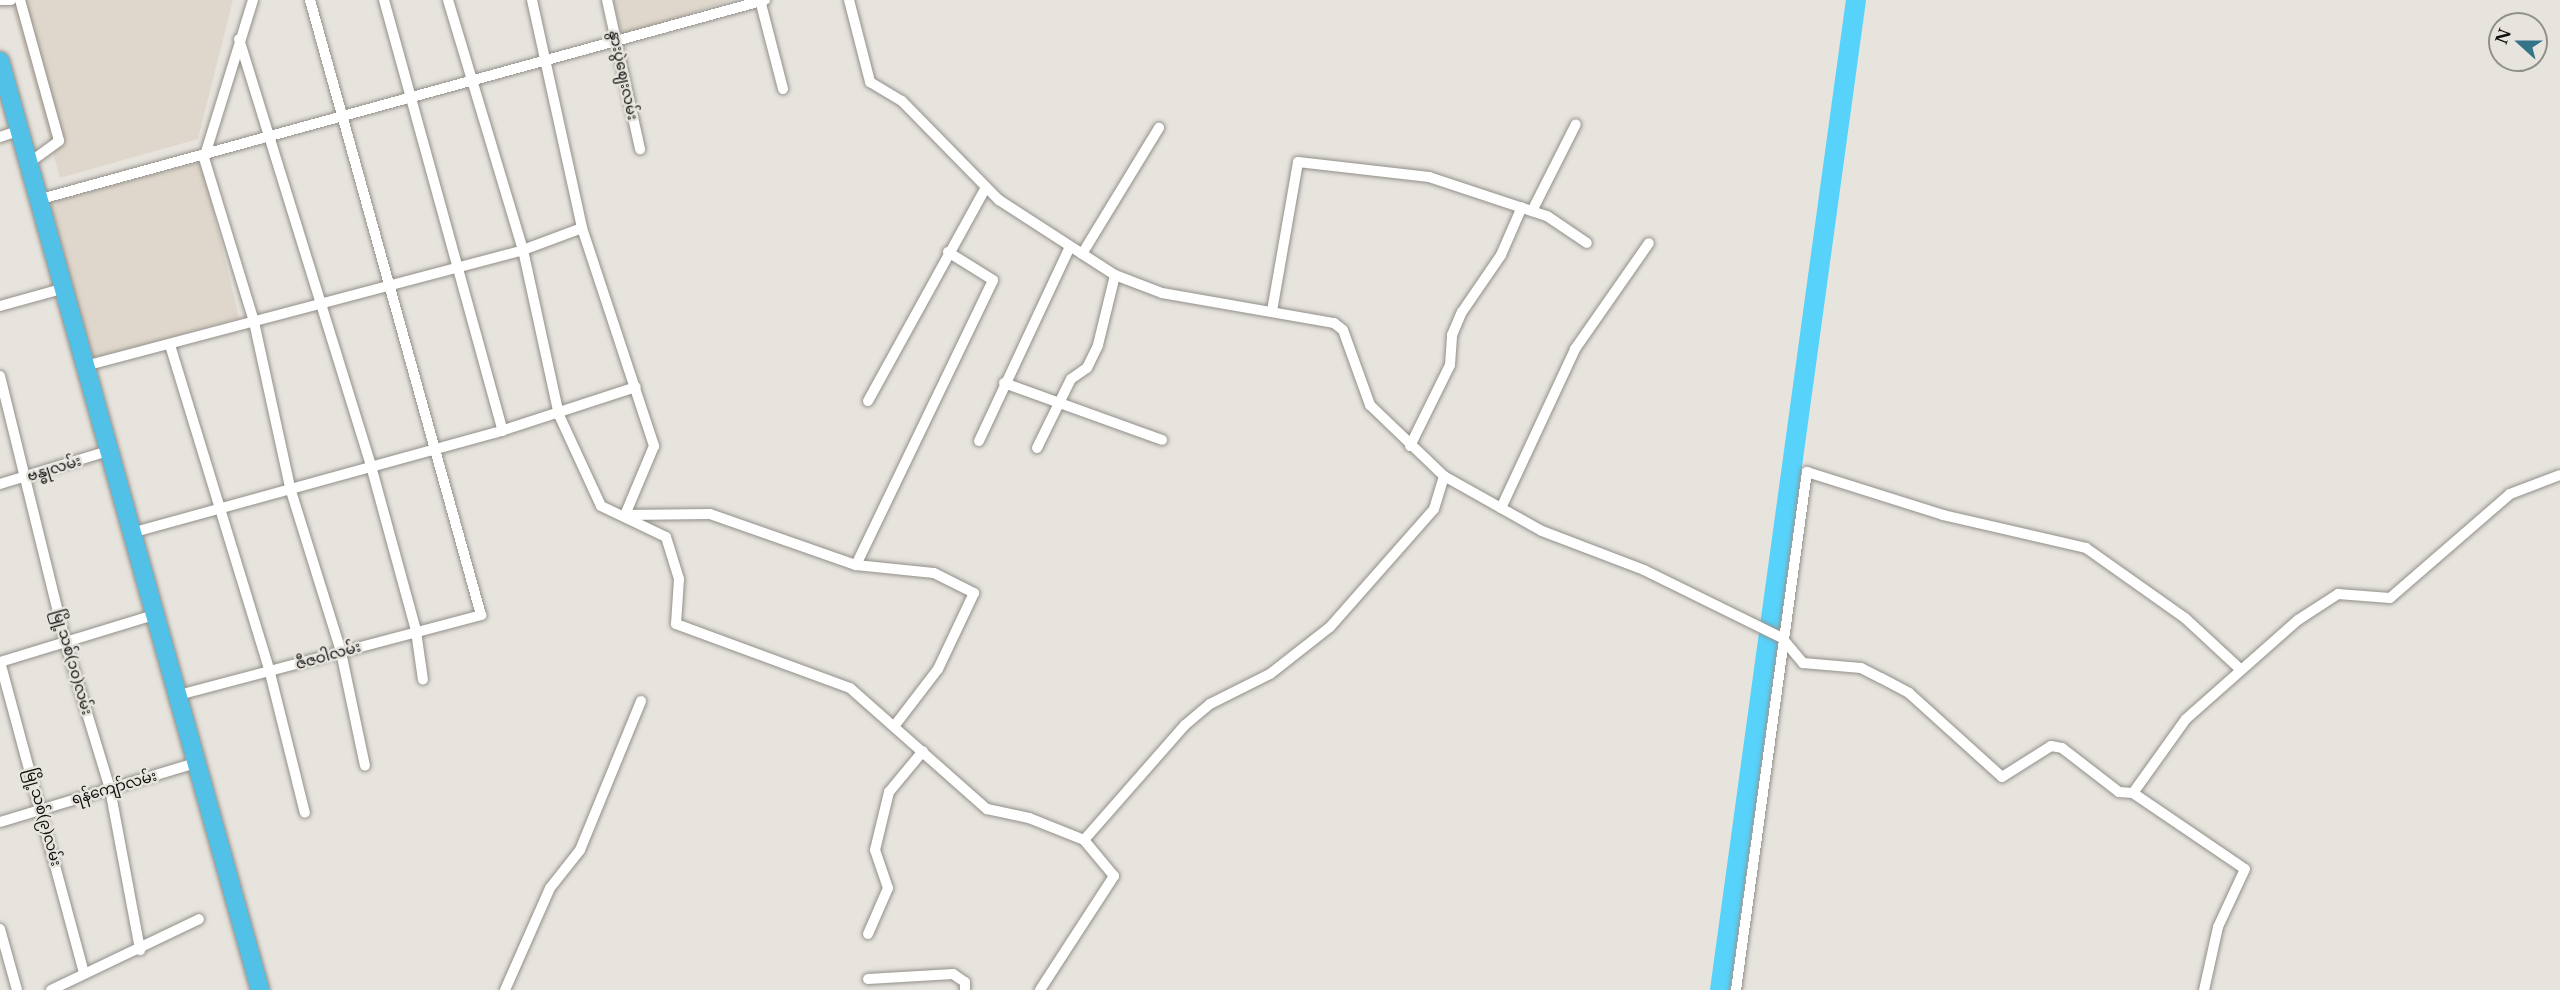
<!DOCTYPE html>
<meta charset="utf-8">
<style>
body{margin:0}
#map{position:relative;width:2560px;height:990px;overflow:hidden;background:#e7e4de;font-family:"Libre Baskerville","Noto Sans Myanmar",serif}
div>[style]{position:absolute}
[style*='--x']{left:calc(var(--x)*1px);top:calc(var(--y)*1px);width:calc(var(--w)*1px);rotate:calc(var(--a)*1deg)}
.built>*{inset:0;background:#dfd7cb}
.river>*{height:20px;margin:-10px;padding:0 10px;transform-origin:10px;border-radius:10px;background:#57d2fb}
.roads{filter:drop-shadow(0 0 2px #928f89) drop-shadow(0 0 2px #928f89)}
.street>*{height:10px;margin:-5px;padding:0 5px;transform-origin:5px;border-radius:5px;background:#fff}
.highway>*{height:18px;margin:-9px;padding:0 9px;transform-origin:9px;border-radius:9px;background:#51c1e7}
span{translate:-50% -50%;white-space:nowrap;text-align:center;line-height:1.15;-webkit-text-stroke:5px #e7e4de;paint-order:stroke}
.street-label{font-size:15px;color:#12110f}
.north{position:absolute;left:2488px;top:12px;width:60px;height:60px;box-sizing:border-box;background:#e7e4de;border:2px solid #92908b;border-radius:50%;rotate:291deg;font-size:16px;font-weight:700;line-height:24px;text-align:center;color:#12110f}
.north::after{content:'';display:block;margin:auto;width:21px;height:27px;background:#357389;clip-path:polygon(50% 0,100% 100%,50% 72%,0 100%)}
</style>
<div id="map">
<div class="built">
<i style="clip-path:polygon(10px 0,233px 0,198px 139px,60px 178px)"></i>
<i style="clip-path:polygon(613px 0,731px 0,622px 36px)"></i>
<i style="clip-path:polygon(202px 162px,239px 318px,92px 359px,50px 202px)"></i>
</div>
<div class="river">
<i style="--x:1720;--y:990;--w:999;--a:-82.18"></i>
</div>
<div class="roads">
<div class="street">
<i style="--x:0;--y:0;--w:11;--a:0"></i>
<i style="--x:20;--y:0;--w:146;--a:74.5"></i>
<i style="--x:59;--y:141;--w:37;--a:144"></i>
<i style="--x:253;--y:0;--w:165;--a:107.2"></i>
<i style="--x:204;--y:158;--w:171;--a:73"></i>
<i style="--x:254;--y:322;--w:173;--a:77.7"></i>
<i style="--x:291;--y:491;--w:169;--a:72.7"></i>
<i style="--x:341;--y:652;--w:116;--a:78.1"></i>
<i style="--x:384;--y:0;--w:447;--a:74.6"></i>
<i style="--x:448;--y:0;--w:261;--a:73.3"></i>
<i style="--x:523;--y:250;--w:169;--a:77.7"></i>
<i style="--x:559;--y:415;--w:100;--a:65.2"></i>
<i style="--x:601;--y:506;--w:72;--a:25.5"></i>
<i style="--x:666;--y:537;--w:44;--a:72.8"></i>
<i style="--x:679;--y:579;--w:45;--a:93.8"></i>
<i style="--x:676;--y:624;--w:185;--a:20.2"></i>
<i style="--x:850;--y:688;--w:183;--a:41.5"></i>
<i style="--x:987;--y:809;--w:43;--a:12.1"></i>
<i style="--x:1029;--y:818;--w:59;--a:21.8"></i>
<i style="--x:1084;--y:840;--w:47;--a:50.2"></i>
<i style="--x:1114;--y:876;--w:136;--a:123"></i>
<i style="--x:532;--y:0;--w:233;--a:77.6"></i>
<i style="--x:582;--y:228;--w:230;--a:71.7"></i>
<i style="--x:654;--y:446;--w:75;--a:112.8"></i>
<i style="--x:625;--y:515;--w:85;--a:-0.7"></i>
<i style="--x:710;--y:514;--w:155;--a:19.3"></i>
<i style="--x:856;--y:565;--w:316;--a:-64.3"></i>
<i style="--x:993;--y:280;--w:53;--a:-148.1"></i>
<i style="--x:607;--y:0;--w:153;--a:77.5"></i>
<i style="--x:760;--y:0;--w:92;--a:75.5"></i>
<i style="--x:849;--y:0;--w:85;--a:75.6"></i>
<i style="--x:870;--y:82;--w:37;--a:31"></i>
<i style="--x:902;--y:101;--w:139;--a:45.6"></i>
<i style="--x:999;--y:200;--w:138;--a:32.9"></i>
<i style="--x:1115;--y:275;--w:50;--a:21"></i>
<i style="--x:1162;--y:293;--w:175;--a:9.9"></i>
<i style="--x:1334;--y:323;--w:11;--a:38"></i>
<i style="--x:1343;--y:330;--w:80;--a:70.2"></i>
<i style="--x:1370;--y:405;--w:103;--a:43.8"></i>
<i style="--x:1444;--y:476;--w:112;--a:29.3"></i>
<i style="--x:1542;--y:531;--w:109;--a:20.9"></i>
<i style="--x:1644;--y:570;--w:154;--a:26.2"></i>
<i style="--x:1782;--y:638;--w:33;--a:50"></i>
<i style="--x:1803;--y:663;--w:58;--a:4.9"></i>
<i style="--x:1861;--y:668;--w:22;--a:27"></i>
<i style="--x:1881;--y:678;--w:32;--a:28"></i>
<i style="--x:1909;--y:693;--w:125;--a:42.1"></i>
<i style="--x:2002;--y:777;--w:58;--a:-32.3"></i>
<i style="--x:2051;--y:746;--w:11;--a:10"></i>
<i style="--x:2062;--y:748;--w:72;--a:37.7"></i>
<i style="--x:2119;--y:792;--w:14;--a:4"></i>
<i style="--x:2133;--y:793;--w:91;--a:-54.4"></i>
<i style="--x:2186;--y:719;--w:149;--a:-41.5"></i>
<i style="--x:2298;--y:620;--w:48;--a:-33"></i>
<i style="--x:2338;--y:594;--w:52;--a:4.4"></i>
<i style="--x:2390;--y:598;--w:159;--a:-40.9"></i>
<i style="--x:2510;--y:494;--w:53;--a:-20.8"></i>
<i style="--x:239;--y:39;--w:447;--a:72.8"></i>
<i style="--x:371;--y:466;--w:171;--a:74.7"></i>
<i style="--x:416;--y:631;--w:49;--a:81.9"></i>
<i style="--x:0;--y:137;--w:21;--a:-19"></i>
<i style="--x:41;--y:199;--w:751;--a:-15.37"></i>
<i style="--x:1532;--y:211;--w:97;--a:-63.2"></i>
<i style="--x:1082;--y:254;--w:148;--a:-58.6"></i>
<i style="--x:0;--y:306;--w:67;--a:-15.5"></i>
<i style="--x:1272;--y:311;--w:151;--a:-80.1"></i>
<i style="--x:1298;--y:162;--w:132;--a:6.5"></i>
<i style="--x:1429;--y:177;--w:124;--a:18.3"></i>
<i style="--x:1547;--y:216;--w:48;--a:34"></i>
<i style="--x:170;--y:345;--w:343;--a:73"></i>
<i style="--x:270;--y:673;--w:144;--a:76"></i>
<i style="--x:85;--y:366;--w:453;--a:-14.8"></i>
<i style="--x:523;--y:250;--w:63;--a:-20.4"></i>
<i style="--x:0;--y:376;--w:276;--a:76.2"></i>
<i style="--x:66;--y:644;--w:152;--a:73.1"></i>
<i style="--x:110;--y:789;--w:164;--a:79.4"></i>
<i style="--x:1004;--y:383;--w:168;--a:19.8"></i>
<i style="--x:868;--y:401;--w:244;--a:-61.1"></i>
<i style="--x:979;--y:441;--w:214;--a:-64.9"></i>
<i style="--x:1410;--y:446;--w:90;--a:-63.7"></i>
<i style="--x:1450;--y:365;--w:30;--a:-86"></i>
<i style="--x:1452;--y:335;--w:25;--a:-67"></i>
<i style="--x:1462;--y:312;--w:69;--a:-55.6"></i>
<i style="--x:1501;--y:255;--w:52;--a:-66.4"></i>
<i style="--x:1037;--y:448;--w:77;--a:-63.8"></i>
<i style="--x:1071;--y:379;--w:19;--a:-35"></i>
<i style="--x:1087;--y:368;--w:25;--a:-64"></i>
<i style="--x:1098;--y:345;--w:72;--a:-76.3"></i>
<i style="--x:0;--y:484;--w:113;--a:-17"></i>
<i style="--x:1501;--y:508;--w:175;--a:-65"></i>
<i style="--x:1575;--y:349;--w:129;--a:-55.1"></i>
<i style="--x:131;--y:533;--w:377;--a:-15.4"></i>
<i style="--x:495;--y:433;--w:148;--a:-18.1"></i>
<i style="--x:856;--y:565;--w:78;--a:5.9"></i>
<i style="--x:934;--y:573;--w:45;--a:26.6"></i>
<i style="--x:974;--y:593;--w:84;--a:115.3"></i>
<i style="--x:938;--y:669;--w:69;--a:127.4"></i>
<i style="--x:175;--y:696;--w:317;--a:-14.8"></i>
<i style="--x:481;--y:615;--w:638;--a:-105.54"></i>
<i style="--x:2133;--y:793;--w:135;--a:34.2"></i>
<i style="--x:2245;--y:869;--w:64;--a:115"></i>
<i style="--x:2218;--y:927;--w:65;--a:102.5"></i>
<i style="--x:0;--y:822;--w:204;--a:-16.8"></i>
<i style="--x:1084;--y:840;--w:153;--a:-48.7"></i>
<i style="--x:1185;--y:725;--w:33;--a:-40"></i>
<i style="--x:1210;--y:704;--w:67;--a:-26.6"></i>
<i style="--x:1270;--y:674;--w:76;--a:-38.1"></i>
<i style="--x:1330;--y:627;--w:157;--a:-48.6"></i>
<i style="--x:1434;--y:509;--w:34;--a:-73"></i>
<i style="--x:0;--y:929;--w:63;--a:74.4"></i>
<i style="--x:868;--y:934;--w:50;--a:-66.5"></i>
<i style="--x:888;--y:888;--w:40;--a:-108.9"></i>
<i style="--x:875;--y:850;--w:60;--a:-76.4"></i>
<i style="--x:889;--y:792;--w:53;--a:-50.3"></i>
<i style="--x:84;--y:973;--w:322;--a:-105.1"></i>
<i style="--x:0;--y:662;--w:161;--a:-17"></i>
<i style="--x:868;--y:979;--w:85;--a:-3.4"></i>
<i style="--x:953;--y:974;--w:14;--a:34"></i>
<i style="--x:965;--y:982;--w:8;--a:90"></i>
<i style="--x:51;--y:990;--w:164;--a:-25.6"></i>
<i style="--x:505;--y:990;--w:111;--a:-66.2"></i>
<i style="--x:550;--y:888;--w:48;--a:-51.7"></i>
<i style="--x:580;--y:850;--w:161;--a:-67.7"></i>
<i style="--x:1736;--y:990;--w:523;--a:-82.2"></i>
<i style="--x:1807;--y:472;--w:143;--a:17.5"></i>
<i style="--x:1943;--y:515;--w:147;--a:13"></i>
<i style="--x:2086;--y:548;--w:121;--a:35.3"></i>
<i style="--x:2185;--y:618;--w:75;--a:42.8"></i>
</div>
<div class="highway">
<i style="--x:0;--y:61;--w:965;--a:74.36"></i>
</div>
</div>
<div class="street-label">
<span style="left:624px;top:75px;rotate:78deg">နွားပွဲဈေးလမ်း</span>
<span style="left:54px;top:468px;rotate:-17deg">ဗန္ဓုလမ်း</span>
<span style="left:328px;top:655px;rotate:-16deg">ဇီဇဝါလမ်း</span>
<span style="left:73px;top:662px;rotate:74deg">မြို့သစ်(၁၀)လမ်း</span>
<span style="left:114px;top:787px;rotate:-16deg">ရန်ကျော်လမ်း</span>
<span style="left:44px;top:817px;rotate:75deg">မြို့သစ်(၉)လမ်း</span>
</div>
<div class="north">N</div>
</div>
